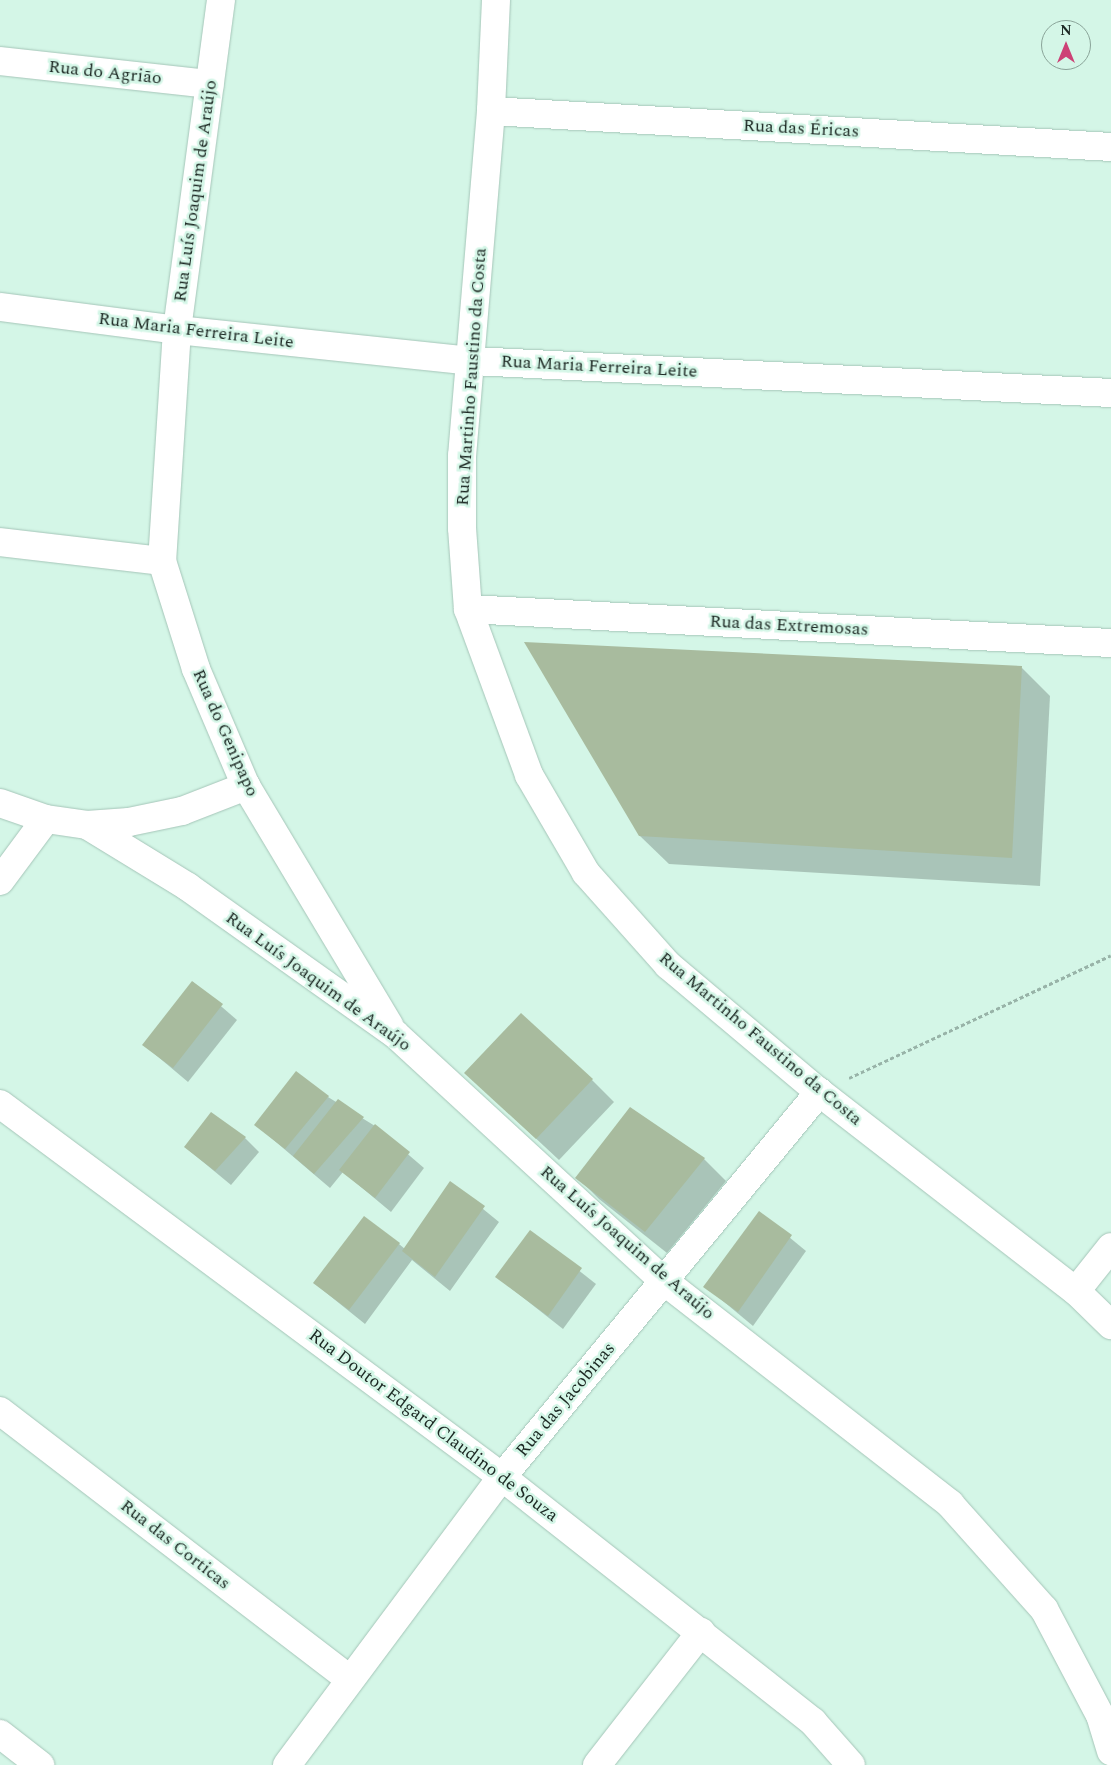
<!DOCTYPE html>
<meta charset="utf-8">
<style>
body{margin:0}
#map{position:relative;width:1111px;height:1765px;overflow:hidden;background:#d4f6e7;font-family:Spectral,serif}
div>[style]{position:absolute}
[style*='--x']{left:calc(var(--x)*1px);top:calc(var(--y)*1px);width:calc(var(--w)*1px);rotate:calc(var(--a)*1deg)}
.shadow>*{inset:0;background:#0003}
.building>*{inset:0;background:#a8bb9e}
.path>*{height:3px;margin-top:-1.5px;transform-origin:0;background:repeating-linear-gradient(90deg,#98b3a8 0 4px,transparent 0 6.5px)}
.roads{filter:drop-shadow(0 0 1px #a5c5b8) drop-shadow(0 0 1px #a5c5b8)}
.street>*{height:28px;margin:-14px;padding:0 14px;transform-origin:14px;border-radius:14px;background:#fff}
.secondary>*{height:28px;margin:-14px;padding:0 14px;transform-origin:14px;border-radius:14px;background:#fff}
span{translate:-50% -50%;white-space:nowrap;text-align:center;line-height:1.15;-webkit-text-stroke:5px #d4f6e7;paint-order:stroke}
.street-label{font-size:18px;color:#1c2823}
.north{position:absolute;left:1041px;top:20px;width:50px;height:50px;box-sizing:border-box;background:#d4f6e7;border:1px solid #8aa499;border-radius:50%;rotate:0deg;font-size:14px;font-weight:700;line-height:20px;text-align:center;color:#1c2823}
.north::after{content:'';display:block;margin:auto;width:18px;height:22px;background:#cd4176;clip-path:polygon(50% 0,100% 100%,50% 72%,0 100%)}
</style>
<div id="map">
<div class="shadow">
<i style="clip-path:polygon(1022px 668px,1050px 696px,1040px 886px,669px 864px,640px 836px)"></i>
<i style="clip-path:polygon(193px 982px,237px 1020px,188px 1082px,144px 1045px)"></i>
<i style="clip-path:polygon(592px 1080px,614px 1102px,559px 1160px,488px 1094px)"></i>
<i style="clip-path:polygon(328px 1097px,375px 1126px,424px 1168px,391px 1212px,343px 1172px,330px 1188px,256px 1125px)"></i>
<i style="clip-path:polygon(630px 1108px,704px 1159px,726px 1181px,667px 1253px,599px 1199px,577px 1177px)"></i>
<i style="clip-path:polygon(245px 1138px,259px 1152px,231px 1185px,185px 1147px)"></i>
<i style="clip-path:polygon(450px 1182px,499px 1222px,450px 1291px,412px 1260px,365px 1324px,314px 1283px,399px 1244px,405px 1249px)"></i>
<i style="clip-path:polygon(760px 1213px,806px 1251px,753px 1326px,705px 1286px)"></i>
<i style="clip-path:polygon(530px 1232px,596px 1284px,563px 1329px,497px 1277px)"></i>
</div>
<div class="building">
<i style="clip-path:polygon(524px 642px,1022px 666px,1012px 858px,639px 836px)"></i>
<i style="clip-path:polygon(192px 981px,223px 1004px,173px 1068px,142px 1045px)"></i>
<i style="clip-path:polygon(521px 1013px,593px 1079px,536px 1139px,464px 1073px)"></i>
<i style="clip-path:polygon(296px 1071px,329px 1096px,285px 1149px,254px 1125px)"></i>
<i style="clip-path:polygon(338px 1099px,364px 1117px,314px 1174px,293px 1156px)"></i>
<i style="clip-path:polygon(630px 1107px,705px 1158px,645px 1232px,575px 1178px)"></i>
<i style="clip-path:polygon(211px 1112px,246px 1137px,215px 1171px,184px 1147px)"></i>
<i style="clip-path:polygon(375px 1124px,410px 1152px,375px 1198px,339px 1170px)"></i>
<i style="clip-path:polygon(450px 1181px,485px 1206px,435px 1277px,402px 1251px)"></i>
<i style="clip-path:polygon(759px 1211px,792px 1235px,738px 1312px,703px 1287px)"></i>
<i style="clip-path:polygon(364px 1216px,400px 1243px,349px 1310px,313px 1283px)"></i>
<i style="clip-path:polygon(530px 1230px,582px 1268px,548px 1316px,495px 1277px)"></i>
</div>
<div class="path">
<i style="--x:849;--y:1078;--w:289;--a:-25.1"></i>
</div>
<div class="roads">
<div class="street">
<i style="--x:221;--y:0;--w:333;--a:97.6"></i>
<i style="--x:177;--y:330;--w:231;--a:93.7"></i>
<i style="--x:162;--y:561;--w:113;--a:72.5"></i>
<i style="--x:196;--y:669;--w:127;--a:66.9"></i>
<i style="--x:246;--y:786;--w:279;--a:59.1"></i>
<i style="--x:496;--y:0;--w:111;--a:92.6"></i>
<i style="--x:491;--y:111;--w:346;--a:94.8"></i>
<i style="--x:462;--y:456;--w:72;--a:90"></i>
<i style="--x:462;--y:528;--w:81;--a:85.8"></i>
<i style="--x:468;--y:609;--w:177;--a:69.8"></i>
<i style="--x:529;--y:775;--w:113;--a:59.8"></i>
<i style="--x:586;--y:873;--w:123;--a:48.3"></i>
<i style="--x:668;--y:965;--w:197;--a:40.1"></i>
<i style="--x:819;--y:1092;--w:325;--a:37.8"></i>
<i style="--x:1076;--y:1291;--w:49;--a:44.2"></i>
<i style="--x:0;--y:61;--w:211;--a:6.3"></i>
<i style="--x:491;--y:111;--w:621;--a:3.32"></i>
<i style="--x:0;--y:307;--w:178;--a:7.4"></i>
<i style="--x:177;--y:330;--w:298;--a:6"></i>
<i style="--x:473;--y:361;--w:639;--a:2.87"></i>
<i style="--x:0;--y:542;--w:163;--a:6.7"></i>
<i style="--x:468;--y:609;--w:644;--a:3.03"></i>
<i style="--x:0;--y:803;--w:49;--a:19.2"></i>
<i style="--x:46;--y:819;--w:41;--a:8.3"></i>
<i style="--x:87;--y:825;--w:42;--a:-4.1"></i>
<i style="--x:129;--y:822;--w:54;--a:-11.7"></i>
<i style="--x:182;--y:811;--w:69;--a:-21.3"></i>
<i style="--x:87;--y:825;--w:119;--a:31.5"></i>
<i style="--x:188;--y:887;--w:254;--a:35.4"></i>
<i style="--x:395;--y:1034;--w:365;--a:42.6"></i>
<i style="--x:664;--y:1281;--w:363;--a:37.9"></i>
<i style="--x:950;--y:1504;--w:141;--a:48.2"></i>
<i style="--x:1044;--y:1609;--w:120;--a:62.2"></i>
<i style="--x:1100;--y:1715;--w:38;--a:73"></i>
<i style="--x:0;--y:881;--w:77;--a:-53.4"></i>
<i style="--x:0;--y:1104;--w:625;--a:36.61"></i>
<i style="--x:502;--y:1477;--w:396;--a:38.2"></i>
<i style="--x:813;--y:1722;--w:57;--a:48.5"></i>
<i style="--x:1076;--y:1291;--w:56;--a:-51.5"></i>
<i style="--x:0;--y:1411;--w:441;--a:37.5"></i>
<i style="--x:287;--y:1765;--w:359;--a:-53.3"></i>
<i style="--x:502;--y:1477;--w:499;--a:-50.5"></i>
<i style="--x:597;--y:1765;--w:169;--a:-52"></i>
</div>
<div class="secondary">
<i style="--x:0;--y:1734;--w:51;--a:37.8"></i>
</div>
</div>
<div class="street-label">
<span style="left:105px;top:73px;rotate:6deg">Rua do Agrião</span>
<span style="left:801px;top:129px;rotate:3deg">Rua das Éricas</span>
<span style="left:196px;top:191px;rotate:-82deg">Rua Luís Joaquim de Araújo</span>
<span style="left:196px;top:331px;rotate:7deg">Rua Maria Ferreira Leite</span>
<span style="left:599px;top:367px;rotate:3deg">Rua Maria Ferreira Leite</span>
<span style="left:472px;top:377px;rotate:-86deg">Rua Martinho Faustino da Costa</span>
<span style="left:789px;top:626px;rotate:3deg">Rua das Extremosas</span>
<span style="left:225px;top:733px;rotate:66deg">Rua do Genipapo</span>
<span style="left:318px;top:982px;rotate:36deg">Rua Luís Joaquim de Araújo</span>
<span style="left:760px;top:1039px;rotate:40deg">Rua Martinho Faustino da Costa</span>
<span style="left:627px;top:1243px;rotate:41deg">Rua Luís Joaquim de Araújo</span>
<span style="left:566px;top:1400px;rotate:-50deg">Rua das Jacobinas</span>
<span style="left:433px;top:1426px;rotate:37deg">Rua Doutor Edgard Claudino de Souza</span>
<span style="left:175px;top:1545px;rotate:38deg">Rua das Corticas</span>
</div>
<div class="north">N</div>
</div>
